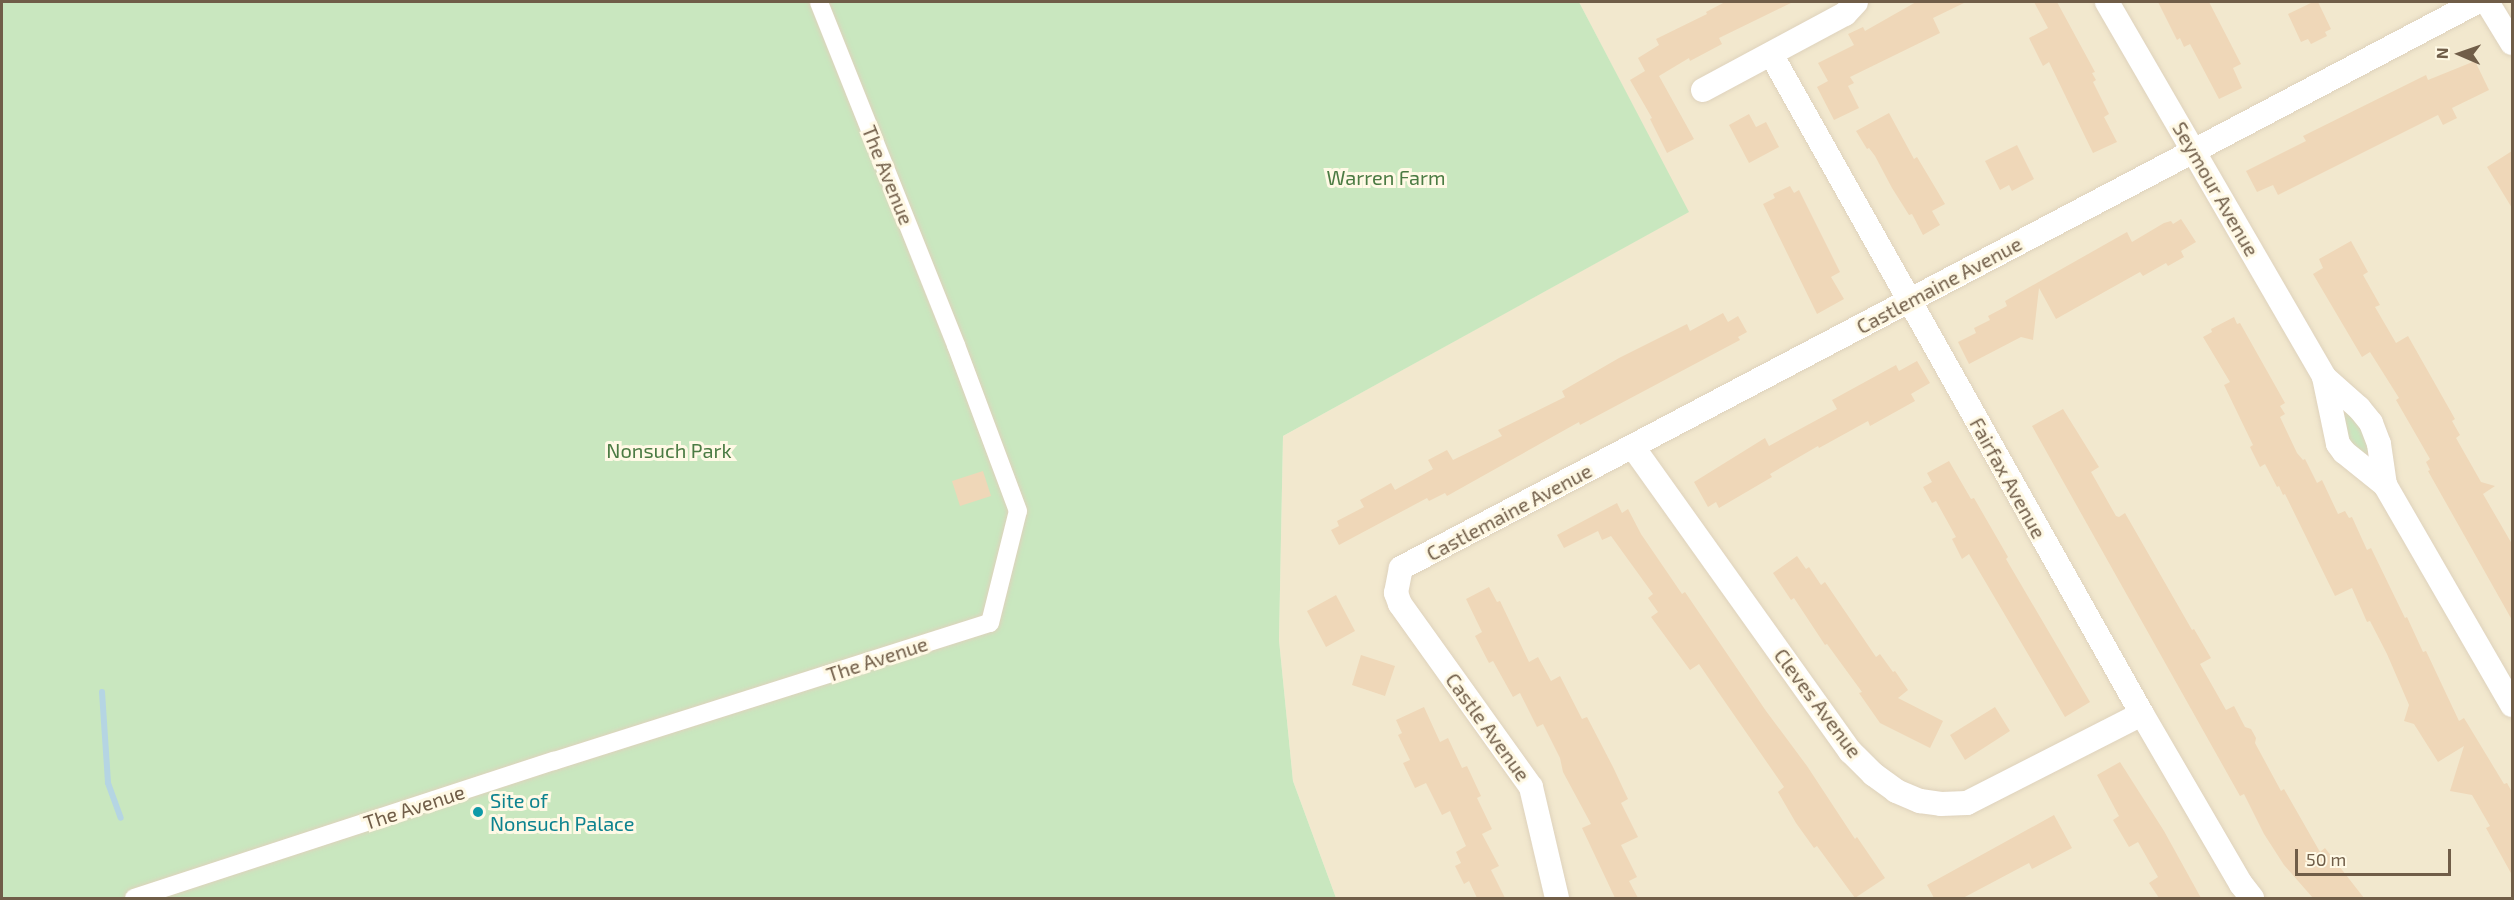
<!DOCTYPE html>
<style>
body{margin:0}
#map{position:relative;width:2514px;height:900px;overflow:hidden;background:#fbf5df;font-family:"Exo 2",sans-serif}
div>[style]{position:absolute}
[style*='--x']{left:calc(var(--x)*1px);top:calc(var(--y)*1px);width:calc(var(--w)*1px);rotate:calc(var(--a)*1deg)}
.residential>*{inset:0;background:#f2e8ce}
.green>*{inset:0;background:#c9e7bf}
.stream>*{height:6px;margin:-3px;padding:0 3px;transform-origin:3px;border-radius:3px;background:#b5d5e3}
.building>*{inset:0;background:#efd7b8}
.roads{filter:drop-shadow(0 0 2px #ded2bc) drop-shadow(0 0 2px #ded2bc)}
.pedestrian>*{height:18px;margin:-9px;padding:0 9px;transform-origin:9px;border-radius:9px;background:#fff}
.minor>*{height:24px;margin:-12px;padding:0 12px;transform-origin:12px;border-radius:12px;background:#fff}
.dots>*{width:16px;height:16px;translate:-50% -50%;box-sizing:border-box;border:3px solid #fff9e5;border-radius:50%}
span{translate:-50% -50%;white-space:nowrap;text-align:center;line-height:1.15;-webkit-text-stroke:6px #fff9e5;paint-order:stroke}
.street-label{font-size:20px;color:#705d48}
.park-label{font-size:20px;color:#4b7b43}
.culture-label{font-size:20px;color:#0d838f}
.left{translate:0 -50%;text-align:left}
.frame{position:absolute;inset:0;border:3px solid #705d48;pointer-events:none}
.north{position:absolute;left:2430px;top:24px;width:60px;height:60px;-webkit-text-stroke:4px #fff9e5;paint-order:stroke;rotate:272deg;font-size:16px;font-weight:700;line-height:24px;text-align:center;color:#705d48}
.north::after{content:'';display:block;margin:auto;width:21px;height:27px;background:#705d48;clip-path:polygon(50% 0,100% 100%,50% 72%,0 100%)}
.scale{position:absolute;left:2295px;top:849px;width:156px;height:27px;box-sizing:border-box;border:3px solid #705d48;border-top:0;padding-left:8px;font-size:18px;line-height:21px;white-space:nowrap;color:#705d48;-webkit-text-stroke:4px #fff9e5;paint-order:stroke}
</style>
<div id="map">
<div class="residential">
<i style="clip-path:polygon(1579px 2px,2512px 2px,2512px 898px,1336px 898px,1293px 781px,1279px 640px,1283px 436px,1688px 212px)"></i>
</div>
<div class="green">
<i style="clip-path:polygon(2px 2px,1579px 2px,1689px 212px,1283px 436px,1279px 640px,1293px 781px,1336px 898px,2px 898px)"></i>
<i style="clip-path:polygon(2344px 409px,2364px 425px,2370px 452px,2368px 455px,2354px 452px,2339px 414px)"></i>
</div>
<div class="stream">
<i style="--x:102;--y:692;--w:91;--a:86.2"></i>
<i style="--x:108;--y:783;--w:37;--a:70"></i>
</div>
<div class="building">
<i style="clip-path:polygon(1725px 2px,1793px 2px,1719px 38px,1722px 44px,1690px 61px,1689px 58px,1659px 76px,1694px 139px,1667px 153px,1650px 119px,1652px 118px,1630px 80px,1645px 71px,1638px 58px,1659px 45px,1656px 39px,1707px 14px,1706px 12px)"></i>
<i style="clip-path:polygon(1916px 2px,1966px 2px,1933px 18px,1940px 33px,1850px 77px,1854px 83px,1848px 86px,1859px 108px,1834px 120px,1817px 87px,1828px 81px,1818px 63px,1854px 45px,1848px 34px,1863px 27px,1865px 31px)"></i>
<i style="clip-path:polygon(2034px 2px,2057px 2px,2095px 72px,2092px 73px,2096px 80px,2093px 82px,2109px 114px,2104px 117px,2117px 142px,2093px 153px,2049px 62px,2043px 66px,2029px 38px,2048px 28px)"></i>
<i style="clip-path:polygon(2158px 2px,2209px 2px,2241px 64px,2233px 68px,2242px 88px,2219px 99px,2190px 44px,2184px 47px,2180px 38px,2177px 40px)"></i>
<i style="clip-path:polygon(2313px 2px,2318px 2px,2331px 29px,2325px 32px,2327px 36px,2311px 44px,2308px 39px,2301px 42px,2288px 14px)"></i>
<i style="clip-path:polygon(2475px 61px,2489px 90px,2452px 108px,2457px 118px,2443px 125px,2438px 115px,2278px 195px,2273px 185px,2257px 192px,2246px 171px,2306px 141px,2303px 136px,2426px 75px,2428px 80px)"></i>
<i style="clip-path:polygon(1889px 113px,1914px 159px,1917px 157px,1945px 204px,1932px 211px,1940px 225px,1923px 235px,1912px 214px,1909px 215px,1892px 188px,1875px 156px,1869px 148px,1867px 149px,1856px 131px)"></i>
<i style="clip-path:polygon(1749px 114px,1756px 127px,1766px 122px,1779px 147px,1749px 163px,1729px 125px)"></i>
<i style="clip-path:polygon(2017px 145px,2034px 179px,2012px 191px,2009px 185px,2000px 190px,1985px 161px)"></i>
<i style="clip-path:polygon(2512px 151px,2512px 208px,2487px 167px)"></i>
<i style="clip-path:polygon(1790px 186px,1794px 193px,1799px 190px,1840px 272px,1831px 277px,1844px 299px,1817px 314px,1763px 204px,1775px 198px,1773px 194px)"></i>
<i style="clip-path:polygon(2181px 219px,2196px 242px,2181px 251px,2184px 257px,2168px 266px,2166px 263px,2143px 276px,2140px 272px,2056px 319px,2039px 288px,2033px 340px,2021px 337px,1969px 364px,1958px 342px,1976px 333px,1974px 328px,1990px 320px,1988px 316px,2007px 306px,2005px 301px,2127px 232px,2132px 242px,2164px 223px,2171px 221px,2173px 224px)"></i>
<i style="clip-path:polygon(2351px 241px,2368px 272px,2363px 275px,2380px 305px,2375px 307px,2396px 343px,2408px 336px,2455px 419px,2452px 421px,2460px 435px,2456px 438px,2481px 482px,2495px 486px,2483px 494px,2512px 544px,2512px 620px,2428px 471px,2430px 470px,2426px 462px,2430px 459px,2396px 400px,2399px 398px,2370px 352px,2362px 357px,2313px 274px,2323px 268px,2319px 259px)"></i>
<i style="clip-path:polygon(1723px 313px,1728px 322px,1738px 316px,1747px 332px,1738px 337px,1740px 340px,1580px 425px,1579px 422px,1447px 496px,1445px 493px,1429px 501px,1427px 498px,1339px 545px,1331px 530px,1339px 526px,1337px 521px,1364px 507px,1360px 500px,1391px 483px,1395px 490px,1433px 469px,1428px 460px,1447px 450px,1453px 460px,1502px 436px,1498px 430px,1565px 397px,1562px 391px,1619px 358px,1687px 324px,1690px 331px)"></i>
<i style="clip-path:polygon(2234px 317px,2237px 324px,2240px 323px,2285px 403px,2280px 406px,2285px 414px,2280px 417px,2297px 453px,2303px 460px,2305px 459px,2317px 483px,2322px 480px,2338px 514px,2345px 511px,2349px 518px,2352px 517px,2367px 550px,2371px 548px,2405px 618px,2407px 617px,2423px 652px,2426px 651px,2459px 721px,2464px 718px,2504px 784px,2507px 783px,2512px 792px,2512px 875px,2486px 828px,2490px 826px,2472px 795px,2450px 791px,2464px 746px,2438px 762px,2414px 724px,2404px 721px,2409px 705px,2387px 654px,2370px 621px,2367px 622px,2352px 588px,2335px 596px,2285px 494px,2283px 495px,2279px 486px,2277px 487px,2265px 464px,2260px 467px,2250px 447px,2253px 445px,2224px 385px,2230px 382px,2203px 337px,2212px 332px,2211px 329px)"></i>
<i style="clip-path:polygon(1917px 361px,1930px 383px,1911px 394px,1915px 401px,1870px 426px,1868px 421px,1819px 448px,1818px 446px,1770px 474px,1772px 477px,1719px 508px,1716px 502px,1708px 507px,1694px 482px,1765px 438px,1769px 446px,1837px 409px,1832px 400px,1896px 365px,1899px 371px)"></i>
<i style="clip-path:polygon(2063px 409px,2099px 467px,2091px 472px,2116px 516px,2119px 517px,2125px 513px,2192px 630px,2194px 629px,2211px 658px,2200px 664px,2226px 710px,2234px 706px,2245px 727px,2251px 729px,2256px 738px,2255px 743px,2281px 791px,2284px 789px,2320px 852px,2325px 848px,2364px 898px,2313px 898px,2284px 865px,2264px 834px,2244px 794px,2240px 796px,2032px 426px)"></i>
<i style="clip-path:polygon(1949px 461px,1971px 499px,1974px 498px,2008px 557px,2006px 559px,2090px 702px,2065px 717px,1969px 554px,1962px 559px,1952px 539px,1956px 537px,1936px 501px,1932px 503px,1923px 487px,1932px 482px,1927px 473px)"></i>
<i style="clip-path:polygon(983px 471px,991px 496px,960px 506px,952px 481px)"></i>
<i style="clip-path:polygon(1617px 503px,1622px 513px,1628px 509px,1641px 534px,1682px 594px,1685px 592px,1766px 711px,1807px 766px,1855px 839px,1857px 837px,1885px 878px,1855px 898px,1817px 846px,1814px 848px,1796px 823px,1778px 792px,1784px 787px,1714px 686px,1699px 664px,1690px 670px,1651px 617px,1658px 612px,1648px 598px,1653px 594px,1611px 536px,1602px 540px,1598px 531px,1564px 548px,1557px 535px)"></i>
<i style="clip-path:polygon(1797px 556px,1806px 569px,1809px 567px,1821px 585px,1825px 582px,1876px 657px,1880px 654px,1893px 672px,1895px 671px,1908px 690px,1898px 698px,1943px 721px,1930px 748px,1880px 723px,1859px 693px,1862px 692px,1827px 644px,1825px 645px,1794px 598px,1791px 600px,1773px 573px)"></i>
<i style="clip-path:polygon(1489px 587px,1497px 602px,1500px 601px,1529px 662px,1538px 657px,1551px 681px,1560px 676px,1582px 719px,1587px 717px,1613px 767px,1628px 799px,1621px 803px,1638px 837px,1621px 845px,1637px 877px,1629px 881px,1638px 898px,1615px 898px,1582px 828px,1591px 824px,1563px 772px,1560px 758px,1543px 724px,1537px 727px,1520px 693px,1513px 697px,1493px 661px,1489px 663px,1475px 636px,1482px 632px,1466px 599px)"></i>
<i style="clip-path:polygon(1336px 595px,1355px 631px,1326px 647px,1307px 611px)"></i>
<i style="clip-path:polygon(1361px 655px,1395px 666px,1385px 696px,1352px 685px)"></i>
<i style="clip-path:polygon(1424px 707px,1440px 742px,1448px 738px,1462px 768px,1467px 766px,1481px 796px,1477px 798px,1492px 829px,1482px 834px,1499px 866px,1491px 870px,1505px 898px,1477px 898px,1469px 881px,1464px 884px,1455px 866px,1461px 863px,1456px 852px,1466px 846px,1450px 811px,1442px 815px,1426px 783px,1415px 788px,1403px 763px,1410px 760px,1398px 735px,1402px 733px,1396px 720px)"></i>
<i style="clip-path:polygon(1995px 707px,2010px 731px,1965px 760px,1950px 735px)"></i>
<i style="clip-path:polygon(2120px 762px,2164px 831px,2201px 898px,2159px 898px,2149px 883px,2158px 877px,2138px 842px,2129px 847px,2113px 820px,2119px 816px,2097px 775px)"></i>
<i style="clip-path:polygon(2054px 815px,2072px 848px,2032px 869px,2029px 863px,1963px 898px,1934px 898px,1927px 885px)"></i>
</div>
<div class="roads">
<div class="pedestrian">
<i style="--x:134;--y:898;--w:442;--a:-18.1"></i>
<i style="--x:554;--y:761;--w:457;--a:-17.6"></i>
<i style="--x:990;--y:623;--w:115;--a:-76"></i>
<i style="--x:1018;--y:511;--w:177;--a:-110.5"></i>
<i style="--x:956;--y:345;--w:369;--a:-111.8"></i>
</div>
<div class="minor">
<i style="--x:2107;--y:2;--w:433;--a:59.9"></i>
<i style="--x:2324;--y:377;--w:47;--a:41.5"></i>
<i style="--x:2359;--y:408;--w:19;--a:51"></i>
<i style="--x:2371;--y:423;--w:22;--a:69"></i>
<i style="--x:2379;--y:444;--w:41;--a:81.7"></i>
<i style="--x:2487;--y:2;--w:48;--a:58.6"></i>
<i style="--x:1771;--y:54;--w:757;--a:60.66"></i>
<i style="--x:2142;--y:714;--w:197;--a:59.8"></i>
<i style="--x:2241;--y:884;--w:18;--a:52"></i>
<i style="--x:1703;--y:90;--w:161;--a:-28.2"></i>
<i style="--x:1845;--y:14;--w:16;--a:-47"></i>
<i style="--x:2324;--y:377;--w:68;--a:78.2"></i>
<i style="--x:2338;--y:444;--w:10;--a:53"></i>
<i style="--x:2344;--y:452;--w:53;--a:38.8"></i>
<i style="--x:2385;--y:485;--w:254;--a:60"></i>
<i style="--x:1633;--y:447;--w:374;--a:54.5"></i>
<i style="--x:1850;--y:751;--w:33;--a:45"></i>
<i style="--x:1873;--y:774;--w:29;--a:36"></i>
<i style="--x:1896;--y:791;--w:26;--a:23"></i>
<i style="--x:1920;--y:801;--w:21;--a:8"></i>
<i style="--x:1941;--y:804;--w:26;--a:-2"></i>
<i style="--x:1967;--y:803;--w:196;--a:-27"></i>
<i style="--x:1557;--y:898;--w:114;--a:-103.2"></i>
<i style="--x:1531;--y:787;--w:225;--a:-125.6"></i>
<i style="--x:1400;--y:604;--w:12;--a:-110"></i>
<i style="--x:1396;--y:593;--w:25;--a:-79"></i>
<i style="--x:1401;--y:568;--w:1216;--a:-27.75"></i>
</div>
</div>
<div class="dots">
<i style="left:478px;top:812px;background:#0f9aa8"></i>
</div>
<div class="street-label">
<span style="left:888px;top:175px;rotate:68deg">The Avenue</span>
<span style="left:2216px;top:189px;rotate:60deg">Seymour Avenue</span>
<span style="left:1939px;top:285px;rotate:-28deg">Castlemaine Avenue</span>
<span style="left:2008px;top:478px;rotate:61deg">Fairfax Avenue</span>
<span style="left:1509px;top:512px;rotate:-28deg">Castlemaine Avenue</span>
<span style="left:877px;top:659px;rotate:-18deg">The Avenue</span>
<span style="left:1818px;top:703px;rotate:53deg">Cleves Avenue</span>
<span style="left:1488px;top:727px;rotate:54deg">Castle Avenue</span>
<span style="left:414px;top:807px;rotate:-18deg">The Avenue</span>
</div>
<div class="park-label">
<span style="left:1386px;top:177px">Warren Farm</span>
<span style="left:669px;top:450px">Nonsuch Park</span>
</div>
<div class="culture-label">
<span class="left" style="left:490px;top:812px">Site of<br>Nonsuch Palace</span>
</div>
<div class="frame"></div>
<div class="north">N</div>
<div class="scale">50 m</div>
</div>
